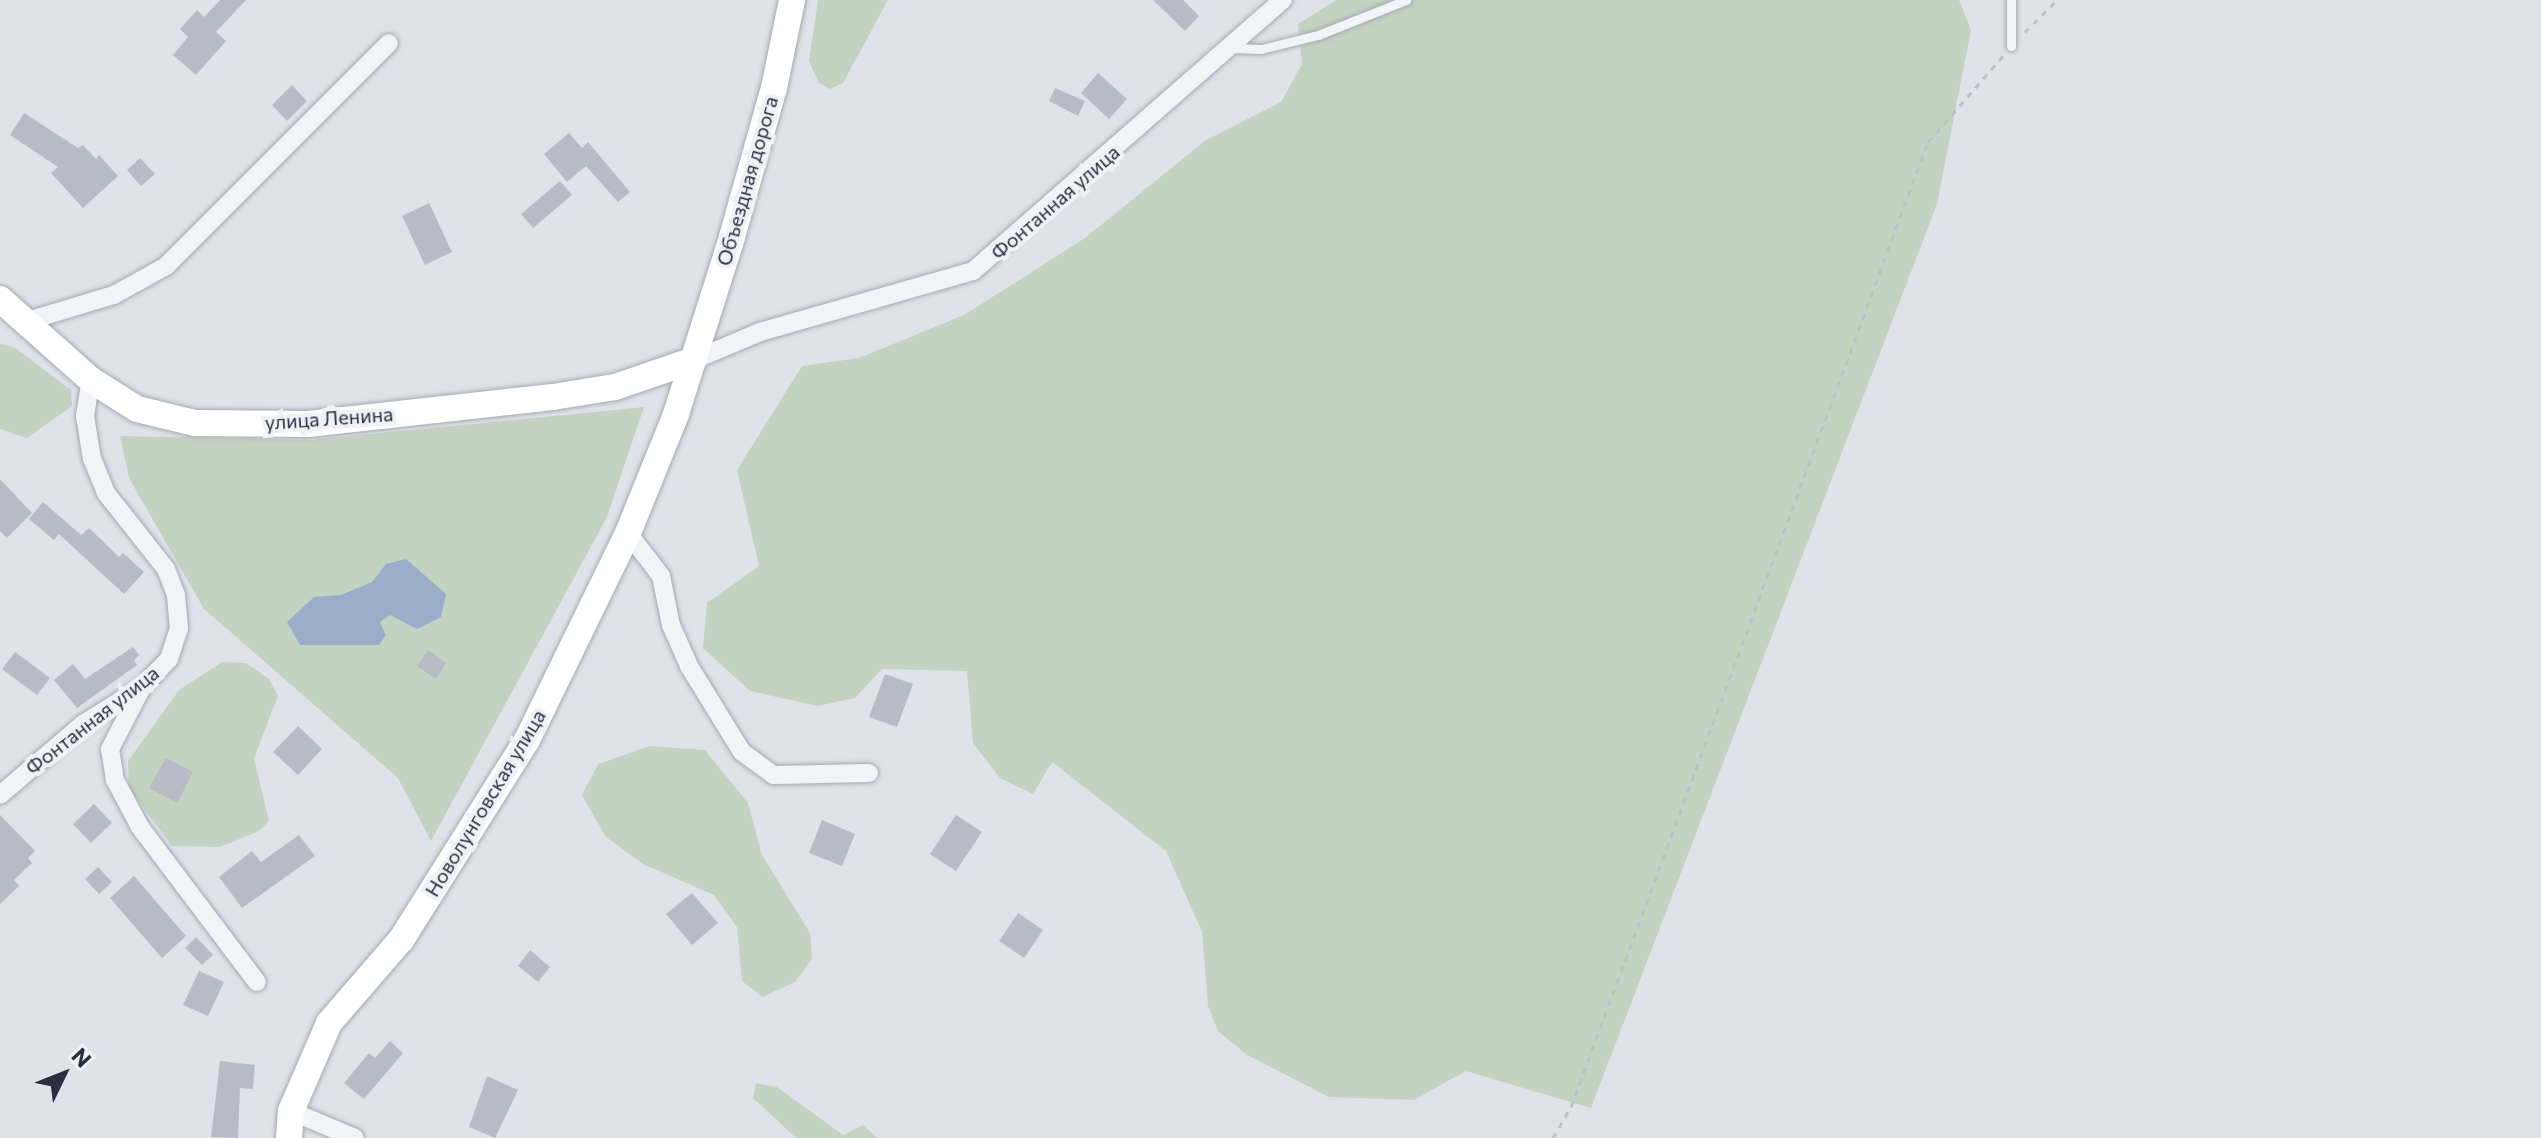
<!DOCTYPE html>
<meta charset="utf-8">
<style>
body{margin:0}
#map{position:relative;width:2541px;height:1138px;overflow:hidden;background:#dfe2e9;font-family:Commissioner,sans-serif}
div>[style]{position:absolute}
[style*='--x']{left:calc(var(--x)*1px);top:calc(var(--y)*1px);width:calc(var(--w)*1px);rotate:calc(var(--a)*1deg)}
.green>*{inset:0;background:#c4d3c1}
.water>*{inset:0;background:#9aadc9}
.building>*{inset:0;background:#b7bbc5}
.path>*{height:3px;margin-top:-1.5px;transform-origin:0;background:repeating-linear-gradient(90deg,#bdc0c7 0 6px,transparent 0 12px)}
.roads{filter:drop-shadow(0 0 2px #a4a9b3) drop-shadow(0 0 2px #a4a9b3)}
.lane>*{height:9px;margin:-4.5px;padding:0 4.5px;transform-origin:4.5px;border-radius:4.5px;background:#f2f3f7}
.street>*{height:18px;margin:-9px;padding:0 9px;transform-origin:9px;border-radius:9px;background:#f2f3f7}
.secondary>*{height:26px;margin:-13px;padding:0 13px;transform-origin:13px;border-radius:13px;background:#fff}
span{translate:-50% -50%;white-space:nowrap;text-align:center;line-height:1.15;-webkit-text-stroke:8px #eff1f6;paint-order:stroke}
.street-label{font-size:20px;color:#282f40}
.north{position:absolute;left:24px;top:1034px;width:80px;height:80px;-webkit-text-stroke:6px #eff1f6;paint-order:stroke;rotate:47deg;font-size:22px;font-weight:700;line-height:32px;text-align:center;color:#282f40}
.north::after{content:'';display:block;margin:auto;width:28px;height:36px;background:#282f40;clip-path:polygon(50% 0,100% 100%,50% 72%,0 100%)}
</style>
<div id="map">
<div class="green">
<i style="clip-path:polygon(818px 0,888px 0,843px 83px,830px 89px,819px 83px,809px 61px)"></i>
<i style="clip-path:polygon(1336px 0,1959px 0,1971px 30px,1937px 204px,1591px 1108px,1466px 1071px,1414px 1100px,1329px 1097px,1247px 1055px,1218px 1031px,1208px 1006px,1202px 932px,1166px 851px,1052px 762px,1033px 794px,1000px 778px,973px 743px,967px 671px,882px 669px,855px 698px,818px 706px,750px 691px,703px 648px,707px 603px,759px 566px,737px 470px,802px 366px,859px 358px,964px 315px,1085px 238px,1206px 140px,1281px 102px,1302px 64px,1298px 24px)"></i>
<i style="clip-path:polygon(0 344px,14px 347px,71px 390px,72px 406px,27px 438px,0 429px)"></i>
<i style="clip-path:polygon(644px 407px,607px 517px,431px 841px,398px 778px,204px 609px,129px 478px,120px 436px,311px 440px)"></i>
<i style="clip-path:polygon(222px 662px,246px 663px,269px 679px,278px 696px,254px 758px,269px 821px,259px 831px,220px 847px,172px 846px,129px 788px,128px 761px,179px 690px)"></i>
<i style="clip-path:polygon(650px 746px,705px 750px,748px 803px,762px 855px,810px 933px,812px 959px,795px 982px,762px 997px,742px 981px,737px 927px,714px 895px,643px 864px,606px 837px,582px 795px,598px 764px)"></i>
<i style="clip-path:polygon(756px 1083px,777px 1087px,843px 1135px,863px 1125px,877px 1138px,796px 1138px,753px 1098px)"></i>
</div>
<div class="water">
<i style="clip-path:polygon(406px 559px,446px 594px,441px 617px,417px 629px,390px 615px,380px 622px,386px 635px,379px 645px,300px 645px,287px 622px,314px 597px,341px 595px,372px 582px,386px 564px)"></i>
</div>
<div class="building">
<i style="clip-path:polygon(220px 0,246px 0,216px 32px,226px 41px,196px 75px,173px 55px,188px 37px,180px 29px,197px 10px,204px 17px)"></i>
<i style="clip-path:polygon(1153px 0,1183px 0,1199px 16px,1185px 31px)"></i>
<i style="clip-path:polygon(1098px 73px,1127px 99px,1109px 119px,1081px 93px)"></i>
<i style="clip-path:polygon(292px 85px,307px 101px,287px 121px,272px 105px)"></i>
<i style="clip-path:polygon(1055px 88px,1085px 101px,1078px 116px,1049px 101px)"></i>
<i style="clip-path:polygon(24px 113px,78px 148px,83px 145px,96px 159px,99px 155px,118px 176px,83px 208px,51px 173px,58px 167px,10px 135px)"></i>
<i style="clip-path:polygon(569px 133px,582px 148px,588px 142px,630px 192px,618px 202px,586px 166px,567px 182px,544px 154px)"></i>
<i style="clip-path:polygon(140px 158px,155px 174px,141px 186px,127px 170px)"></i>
<i style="clip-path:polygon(560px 181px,572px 195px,533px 228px,521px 214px)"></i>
<i style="clip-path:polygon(429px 203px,452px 252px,425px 265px,402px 216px)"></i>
<i style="clip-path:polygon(0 479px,32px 513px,7px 538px,0 531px)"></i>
<i style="clip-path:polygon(43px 502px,81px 535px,89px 528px,119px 557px,123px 553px,144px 572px,124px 594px,59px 534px,54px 540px,29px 519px)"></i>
<i style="clip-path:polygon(133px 647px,139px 655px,134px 660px,137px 665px,77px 708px,54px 680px,73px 664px,85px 679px)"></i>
<i style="clip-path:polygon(428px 650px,446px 663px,436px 679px,417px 666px)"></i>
<i style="clip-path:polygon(15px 652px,50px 678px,37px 695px,2px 669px)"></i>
<i style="clip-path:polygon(885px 674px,913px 684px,897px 727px,869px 717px)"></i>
<i style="clip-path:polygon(298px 726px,322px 749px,298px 775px,273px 752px)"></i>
<i style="clip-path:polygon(166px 758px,193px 772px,177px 803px,149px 788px)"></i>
<i style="clip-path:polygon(94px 804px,112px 823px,91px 843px,73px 824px)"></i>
<i style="clip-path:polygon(0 815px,35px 851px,28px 858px,32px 863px,14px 880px,19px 886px,0 904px)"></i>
<i style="clip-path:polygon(956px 815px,982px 832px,956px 871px,930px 854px)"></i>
<i style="clip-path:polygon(822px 820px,855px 834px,842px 866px,809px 853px)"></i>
<i style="clip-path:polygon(299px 835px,315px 856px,242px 908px,219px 877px,252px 851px,261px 862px)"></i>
<i style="clip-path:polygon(98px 867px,112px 882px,99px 894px,85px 879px)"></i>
<i style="clip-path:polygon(134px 876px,186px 936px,162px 958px,110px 898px)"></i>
<i style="clip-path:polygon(692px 893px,718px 923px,692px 945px,666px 914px)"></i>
<i style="clip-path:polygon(1018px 913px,1043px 930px,1024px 958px,999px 941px)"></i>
<i style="clip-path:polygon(196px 937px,213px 955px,202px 965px,185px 948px)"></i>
<i style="clip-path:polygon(530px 950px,550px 967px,538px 982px,518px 966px)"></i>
<i style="clip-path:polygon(199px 971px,224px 982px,208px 1016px,183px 1005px)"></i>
<i style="clip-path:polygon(390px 1041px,403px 1053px,364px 1099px,344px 1083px,369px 1053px,375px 1058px)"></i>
<i style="clip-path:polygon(220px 1061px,255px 1065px,253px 1089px,240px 1088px,238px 1138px,211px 1137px)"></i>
<i style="clip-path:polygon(487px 1076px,518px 1090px,495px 1138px,469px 1127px)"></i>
</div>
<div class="path">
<i style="--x:2025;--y:32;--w:45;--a:-45"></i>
<i style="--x:1553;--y:1138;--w:36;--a:-60"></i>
<i style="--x:1571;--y:1107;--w:1029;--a:-69.7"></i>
<i style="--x:1928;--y:142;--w:116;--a:-48.9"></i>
</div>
<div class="roads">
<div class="lane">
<i style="--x:2011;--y:46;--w:46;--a:-90"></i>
<i style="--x:1233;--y:48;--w:28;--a:2"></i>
<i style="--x:1261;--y:49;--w:59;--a:-13.8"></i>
<i style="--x:1318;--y:35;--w:95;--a:-21.7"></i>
</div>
<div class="street">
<i style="--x:24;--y:322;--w:94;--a:-16.7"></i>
<i style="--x:114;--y:295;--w:60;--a:-29.1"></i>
<i style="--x:166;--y:266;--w:315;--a:-45"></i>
<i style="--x:694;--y:360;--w:72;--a:-23"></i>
<i style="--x:760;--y:332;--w:222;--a:-16"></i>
<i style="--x:973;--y:271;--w:412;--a:-41.2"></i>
<i style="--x:628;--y:533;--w:54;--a:52.5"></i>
<i style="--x:661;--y:576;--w:50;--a:78.5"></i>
<i style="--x:671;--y:625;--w:45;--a:66.3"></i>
<i style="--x:689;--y:666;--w:101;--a:58.4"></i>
<i style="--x:742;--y:752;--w:39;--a:36"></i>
<i style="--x:774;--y:775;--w:95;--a:-1.2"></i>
<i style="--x:141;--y:689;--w:68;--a:117.3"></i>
<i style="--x:110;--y:749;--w:31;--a:81"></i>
<i style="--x:115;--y:780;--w:53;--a:62"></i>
<i style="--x:140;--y:827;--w:194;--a:53"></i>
<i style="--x:0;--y:795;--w:109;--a:-40.5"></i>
<i style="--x:83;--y:724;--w:70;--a:-32.1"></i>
<i style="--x:142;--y:687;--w:39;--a:-46"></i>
<i style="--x:169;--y:659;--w:32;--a:-72"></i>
<i style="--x:179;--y:629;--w:34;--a:-95"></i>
<i style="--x:176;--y:595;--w:28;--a:-111"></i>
<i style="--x:166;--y:569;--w:97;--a:-128.3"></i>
<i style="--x:106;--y:493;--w:37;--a:-112"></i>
<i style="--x:92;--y:459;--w:44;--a:-99.2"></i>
<i style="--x:85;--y:416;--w:36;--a:-81"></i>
<i style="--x:291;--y:1111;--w:69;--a:22.9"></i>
</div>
<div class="secondary">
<i style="--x:0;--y:299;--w:122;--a:41.7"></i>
<i style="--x:91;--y:380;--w:54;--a:32.2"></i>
<i style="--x:137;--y:409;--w:60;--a:13.6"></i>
<i style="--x:195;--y:423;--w:113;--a:0.5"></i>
<i style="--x:308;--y:424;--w:246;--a:-6.3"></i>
<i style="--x:553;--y:397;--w:63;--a:-9.2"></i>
<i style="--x:615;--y:387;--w:83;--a:-18.9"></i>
<i style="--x:289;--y:1138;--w:27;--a:-86"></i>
<i style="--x:291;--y:1111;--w:96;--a:-66.6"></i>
<i style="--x:329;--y:1023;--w:110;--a:-49.1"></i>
<i style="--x:401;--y:940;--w:236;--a:-57.8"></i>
<i style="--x:527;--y:740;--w:230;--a:-64"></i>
<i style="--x:628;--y:533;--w:128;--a:-68"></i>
<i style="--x:676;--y:414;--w:186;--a:-72.4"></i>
<i style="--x:732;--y:237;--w:155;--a:-74.3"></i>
<i style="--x:774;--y:88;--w:90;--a:-78.4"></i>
</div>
</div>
<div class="street-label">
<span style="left:747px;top:181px;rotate:-74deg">Объездная дорога</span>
<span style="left:1055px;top:202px;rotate:-41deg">Фонтанная улица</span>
<span style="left:329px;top:418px;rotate:-4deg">улица Ленина</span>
<span style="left:92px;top:720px;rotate:-38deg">Фонтанная улица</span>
<span style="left:485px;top:803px;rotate:-59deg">Новолунговская улица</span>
</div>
<div class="north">N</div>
</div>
